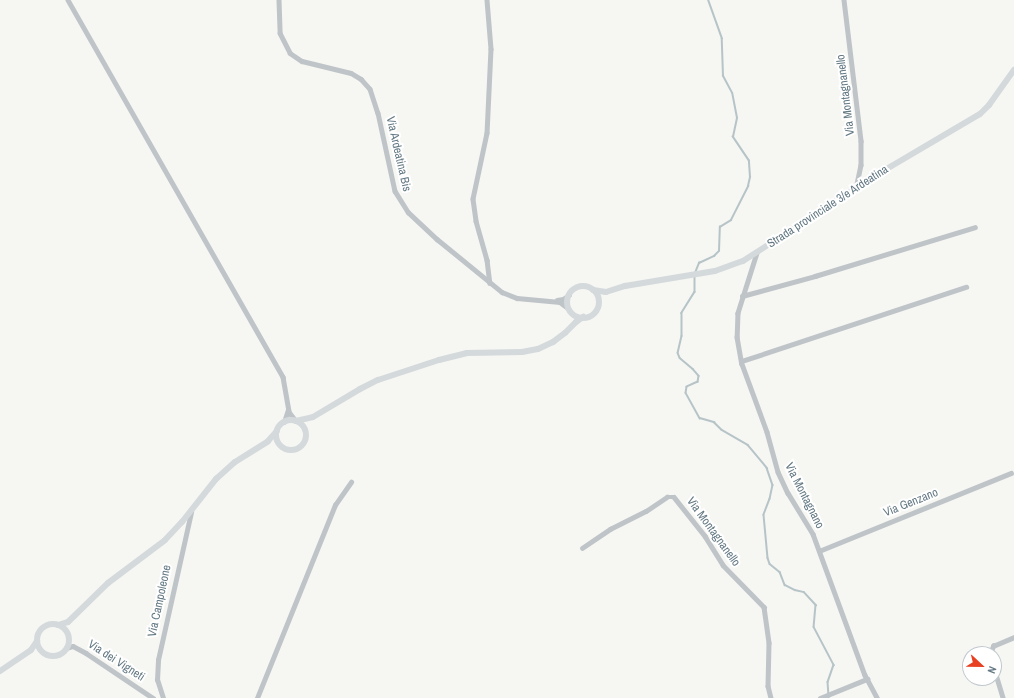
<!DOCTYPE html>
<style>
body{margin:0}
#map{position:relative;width:1014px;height:698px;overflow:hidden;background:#f6f6f3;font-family:"Archivo Narrow",sans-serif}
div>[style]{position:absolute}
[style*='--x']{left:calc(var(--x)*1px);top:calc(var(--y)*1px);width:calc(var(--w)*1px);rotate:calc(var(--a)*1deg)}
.stream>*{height:1.5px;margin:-0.75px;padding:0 0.75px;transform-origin:0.75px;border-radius:0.75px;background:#b6c4c7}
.minor>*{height:4.5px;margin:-2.25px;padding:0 2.25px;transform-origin:2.25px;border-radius:2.25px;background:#bec4c7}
.major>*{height:6px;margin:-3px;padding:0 3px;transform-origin:3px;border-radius:3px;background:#d4d9dc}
.major>.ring{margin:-3px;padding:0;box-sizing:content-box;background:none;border:6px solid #d4d9dc;border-radius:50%}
span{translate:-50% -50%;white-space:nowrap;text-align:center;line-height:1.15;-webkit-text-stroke:4px #fff;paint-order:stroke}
.street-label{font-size:12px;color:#647984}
.north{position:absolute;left:962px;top:646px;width:40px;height:40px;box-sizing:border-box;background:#fff;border:1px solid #c1c9ce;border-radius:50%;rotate:112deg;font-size:11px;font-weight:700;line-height:16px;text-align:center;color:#647984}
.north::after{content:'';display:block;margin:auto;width:14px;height:18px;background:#e74022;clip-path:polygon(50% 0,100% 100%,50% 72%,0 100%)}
</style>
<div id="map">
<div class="stream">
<i style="--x:695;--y:273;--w:11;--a:-68"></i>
<i style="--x:699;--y:263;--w:17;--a:-25"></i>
<i style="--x:714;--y:256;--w:7;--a:-45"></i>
<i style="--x:719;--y:251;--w:24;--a:-88"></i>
<i style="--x:720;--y:227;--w:13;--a:-32"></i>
<i style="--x:731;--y:220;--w:38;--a:-63"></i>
<i style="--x:748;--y:186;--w:9;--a:-77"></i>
<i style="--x:750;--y:177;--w:16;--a:-94"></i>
<i style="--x:749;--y:161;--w:29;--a:-124"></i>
<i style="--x:733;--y:137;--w:19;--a:-78"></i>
<i style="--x:737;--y:118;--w:25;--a:-101"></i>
<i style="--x:732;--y:93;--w:19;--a:-118"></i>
<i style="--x:723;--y:76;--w:37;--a:-92"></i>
<i style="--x:722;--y:39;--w:41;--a:-109.7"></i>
<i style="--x:695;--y:277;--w:15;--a:90"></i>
<i style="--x:695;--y:292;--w:25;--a:122"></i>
<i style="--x:682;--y:313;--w:23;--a:90"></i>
<i style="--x:682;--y:336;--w:17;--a:103"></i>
<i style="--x:678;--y:353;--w:5;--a:68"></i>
<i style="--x:680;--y:358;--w:17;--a:40"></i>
<i style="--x:693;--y:369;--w:9;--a:49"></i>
<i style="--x:699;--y:376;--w:6;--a:99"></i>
<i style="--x:698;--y:382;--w:12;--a:156"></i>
<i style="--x:687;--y:387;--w:6;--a:99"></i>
<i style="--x:686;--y:393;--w:29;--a:61"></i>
<i style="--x:700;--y:418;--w:15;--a:16"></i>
<i style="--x:714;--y:422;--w:11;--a:45"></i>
<i style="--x:722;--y:430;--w:30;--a:30"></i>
<i style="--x:748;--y:445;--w:30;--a:50"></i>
<i style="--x:767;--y:468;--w:18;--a:71"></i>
<i style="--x:773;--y:485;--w:14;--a:102"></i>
<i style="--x:770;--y:499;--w:17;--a:111"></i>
<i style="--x:764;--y:515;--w:43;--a:84.7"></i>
<i style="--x:768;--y:558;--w:6;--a:72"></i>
<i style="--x:770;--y:564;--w:13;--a:39"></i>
<i style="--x:780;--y:572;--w:14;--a:69"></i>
<i style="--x:785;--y:585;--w:11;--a:27"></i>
<i style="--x:795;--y:590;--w:9;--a:13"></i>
<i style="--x:804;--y:592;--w:18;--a:47"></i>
<i style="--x:816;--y:605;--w:22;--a:95"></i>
<i style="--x:814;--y:627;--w:43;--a:62.2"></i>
<i style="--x:834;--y:665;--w:18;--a:109"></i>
<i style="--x:828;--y:682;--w:16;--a:86"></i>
</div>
<div class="minor">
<i style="--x:68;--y:0;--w:434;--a:60.3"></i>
<i style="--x:283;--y:377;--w:36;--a:80"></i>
<i style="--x:289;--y:412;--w:11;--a:52"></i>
<i style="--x:279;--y:0;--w:33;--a:88"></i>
<i style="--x:280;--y:33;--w:22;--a:63"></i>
<i style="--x:290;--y:53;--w:14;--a:34"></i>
<i style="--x:302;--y:61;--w:50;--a:13.8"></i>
<i style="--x:351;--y:73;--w:12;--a:31"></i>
<i style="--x:361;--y:79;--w:13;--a:48"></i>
<i style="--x:370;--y:89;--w:25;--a:72"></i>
<i style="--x:378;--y:113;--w:80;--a:77.7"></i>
<i style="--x:395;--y:191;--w:25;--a:58"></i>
<i style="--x:408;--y:212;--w:40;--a:43"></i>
<i style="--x:437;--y:239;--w:84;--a:39.2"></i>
<i style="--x:502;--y:292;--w:16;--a:22"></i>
<i style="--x:517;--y:298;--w:43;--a:5.3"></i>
<i style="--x:560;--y:302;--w:10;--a:37"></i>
<i style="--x:487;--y:0;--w:49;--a:85.3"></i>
<i style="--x:491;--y:49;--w:84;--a:92.7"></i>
<i style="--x:487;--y:133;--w:67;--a:102"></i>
<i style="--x:473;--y:199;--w:22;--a:82"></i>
<i style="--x:476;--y:221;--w:41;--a:74.2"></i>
<i style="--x:487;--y:260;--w:23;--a:83"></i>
<i style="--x:844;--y:0;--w:142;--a:83.1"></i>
<i style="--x:861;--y:141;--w:24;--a:90"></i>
<i style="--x:861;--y:165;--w:24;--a:102"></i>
<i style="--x:757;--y:253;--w:63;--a:107.6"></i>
<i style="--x:738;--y:313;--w:24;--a:92"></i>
<i style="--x:737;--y:337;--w:27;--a:80"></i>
<i style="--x:742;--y:364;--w:72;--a:69.8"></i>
<i style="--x:767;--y:432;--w:41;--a:74.6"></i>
<i style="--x:778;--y:472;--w:23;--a:65"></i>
<i style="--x:788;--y:493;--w:48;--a:58.6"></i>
<i style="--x:813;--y:534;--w:150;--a:69.8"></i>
<i style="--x:865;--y:675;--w:26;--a:62"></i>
<i style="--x:742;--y:296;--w:76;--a:-15.3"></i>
<i style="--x:815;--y:276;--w:167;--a:-17"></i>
<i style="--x:557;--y:300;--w:6;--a:-9"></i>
<i style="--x:563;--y:299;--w:7;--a:-34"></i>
<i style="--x:742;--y:361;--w:236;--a:-18.3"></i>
<i style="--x:284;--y:422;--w:13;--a:-72"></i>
<i style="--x:582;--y:548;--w:34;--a:-34"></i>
<i style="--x:610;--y:529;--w:40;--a:-26.6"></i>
<i style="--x:646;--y:511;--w:25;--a:-34"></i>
<i style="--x:667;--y:497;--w:7;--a:0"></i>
<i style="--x:674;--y:497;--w:50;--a:51.5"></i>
<i style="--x:705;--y:536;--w:34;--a:58"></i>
<i style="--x:723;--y:565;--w:59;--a:45.7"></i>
<i style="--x:764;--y:607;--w:36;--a:82"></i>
<i style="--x:769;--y:643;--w:43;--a:91.3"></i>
<i style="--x:768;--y:686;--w:12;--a:76"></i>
<i style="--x:819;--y:551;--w:207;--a:-22.1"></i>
<i style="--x:66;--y:648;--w:7;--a:-16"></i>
<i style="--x:73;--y:646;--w:15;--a:28"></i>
<i style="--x:86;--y:653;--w:81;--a:33.9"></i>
<i style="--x:990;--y:654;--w:9;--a:-69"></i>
<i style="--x:993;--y:646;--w:23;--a:-23"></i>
<i style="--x:994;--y:668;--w:31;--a:73"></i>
<i style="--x:163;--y:698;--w:19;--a:-108"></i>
<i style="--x:157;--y:680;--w:20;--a:-87"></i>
<i style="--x:158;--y:660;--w:152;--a:-77.4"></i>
<i style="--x:257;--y:698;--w:208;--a:-68"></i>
<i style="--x:335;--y:505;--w:28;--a:-55"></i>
<i style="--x:820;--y:698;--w:51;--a:-22"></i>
</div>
<div class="major">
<i class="ring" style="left:567px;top:286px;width:26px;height:26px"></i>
<i style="--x:593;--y:290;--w:13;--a:9"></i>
<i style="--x:606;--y:292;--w:20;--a:-18"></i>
<i style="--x:625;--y:286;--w:91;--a:-9.5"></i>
<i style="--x:715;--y:271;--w:30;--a:-20"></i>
<i style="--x:743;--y:261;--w:161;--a:-32.8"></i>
<i style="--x:878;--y:174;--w:118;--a:-30.5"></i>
<i style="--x:980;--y:114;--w:13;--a:-45"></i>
<i style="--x:989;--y:105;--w:43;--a:-54.5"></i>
<i class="ring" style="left:276px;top:420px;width:24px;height:24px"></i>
<i style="--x:296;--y:421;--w:17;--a:-13"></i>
<i style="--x:313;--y:417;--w:55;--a:-30.8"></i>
<i style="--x:360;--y:389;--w:20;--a:-27"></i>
<i style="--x:378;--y:380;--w:64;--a:-18.2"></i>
<i style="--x:439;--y:360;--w:29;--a:-14"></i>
<i style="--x:467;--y:353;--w:55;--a:-1"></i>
<i style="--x:522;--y:352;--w:16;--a:-11"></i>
<i style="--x:538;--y:349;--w:17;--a:-25"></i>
<i style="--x:553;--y:342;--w:15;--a:-37"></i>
<i style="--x:565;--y:333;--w:16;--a:-45"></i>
<i style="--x:576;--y:322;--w:9;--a:-36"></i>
<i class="ring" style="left:37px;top:624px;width:26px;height:26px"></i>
<i style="--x:58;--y:625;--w:10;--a:-17"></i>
<i style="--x:68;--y:622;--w:56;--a:-44.3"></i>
<i style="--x:108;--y:583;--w:71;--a:-37"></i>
<i style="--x:165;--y:540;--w:25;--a:-47"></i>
<i style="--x:182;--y:522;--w:55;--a:-51.7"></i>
<i style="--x:216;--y:479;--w:25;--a:-42"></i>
<i style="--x:235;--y:462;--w:39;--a:-32"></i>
<i style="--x:268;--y:441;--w:13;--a:-48"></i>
<i style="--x:0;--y:671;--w:37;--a:-34"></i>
<i style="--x:31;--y:650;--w:11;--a:-56"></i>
</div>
<div class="street-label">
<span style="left:846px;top:95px;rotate:-97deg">Via Montagnanello</span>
<span style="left:398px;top:154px;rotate:77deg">Via Ardeatina Bis</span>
<span style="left:828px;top:207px;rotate:-33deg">Strada provinciale 3/e Ardeatina</span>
<span style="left:804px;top:496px;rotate:63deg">Via Montagnano</span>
<span style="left:911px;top:503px;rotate:-22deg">Via Genzano</span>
<span style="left:713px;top:532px;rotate:54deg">Via Montagnanello</span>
<span style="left:160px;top:601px;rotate:-78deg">Via Campoleone</span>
<span style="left:116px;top:661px;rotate:33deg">Via dei Vigneti</span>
</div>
<div class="north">N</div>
</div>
